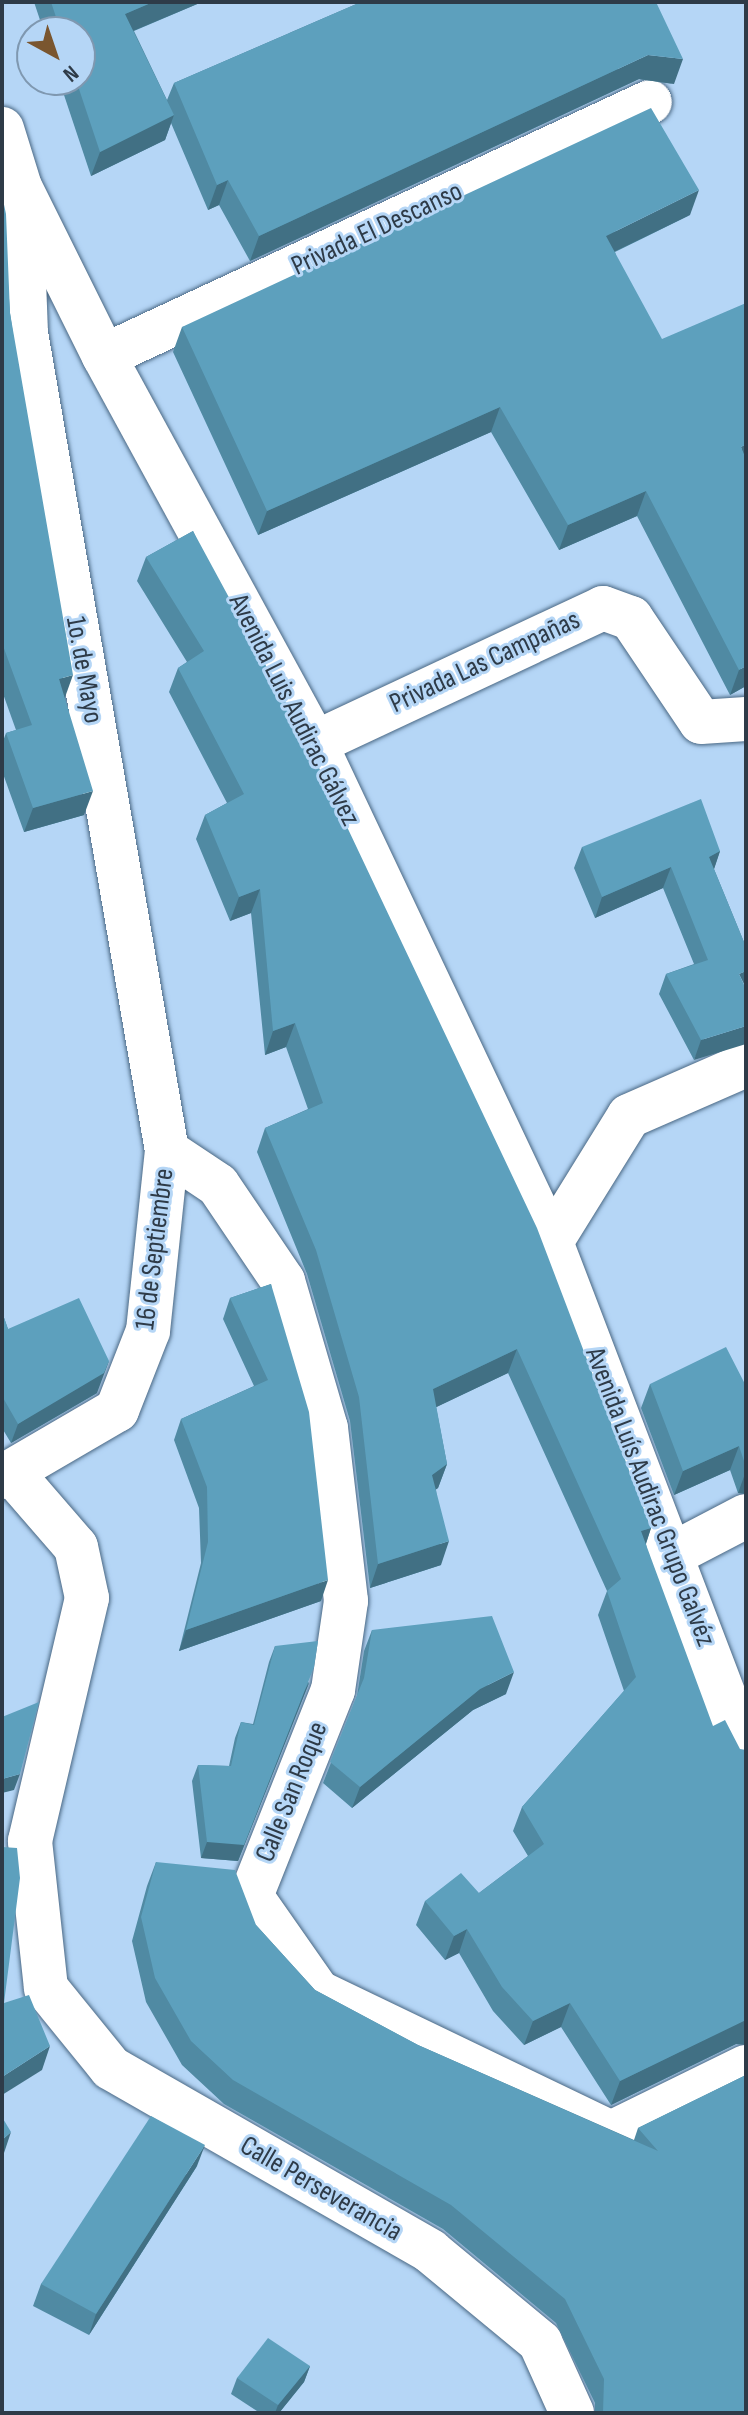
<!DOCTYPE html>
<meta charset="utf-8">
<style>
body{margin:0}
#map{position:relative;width:748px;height:2415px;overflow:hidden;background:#b5d6f6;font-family:"Sofia Sans Condensed",sans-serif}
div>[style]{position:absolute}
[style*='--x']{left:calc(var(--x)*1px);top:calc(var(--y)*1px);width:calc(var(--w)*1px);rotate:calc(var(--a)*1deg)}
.roads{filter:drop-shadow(0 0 2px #4a6884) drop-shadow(0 0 2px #4a6884)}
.street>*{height:44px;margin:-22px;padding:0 22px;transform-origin:22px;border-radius:22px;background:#fff}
.wall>*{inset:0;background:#508aa3}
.shaded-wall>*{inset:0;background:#417084}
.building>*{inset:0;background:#5da0bd}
span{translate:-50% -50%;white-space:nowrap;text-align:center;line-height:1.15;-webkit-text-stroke:6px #b5d6f6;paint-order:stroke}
.street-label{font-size:28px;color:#2e3b48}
.frame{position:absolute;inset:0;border:4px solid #2e3b48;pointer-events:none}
.north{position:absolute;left:16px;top:16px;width:80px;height:80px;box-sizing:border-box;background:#b5d6f6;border:2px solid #7f98b0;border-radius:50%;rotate:140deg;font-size:22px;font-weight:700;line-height:32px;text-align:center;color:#2e3b48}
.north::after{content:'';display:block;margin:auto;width:28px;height:36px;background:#7a562f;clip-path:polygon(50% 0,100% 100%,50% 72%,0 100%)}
</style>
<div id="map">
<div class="roads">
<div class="street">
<i style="--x:2;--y:129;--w:61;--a:72.8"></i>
<i style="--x:20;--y:187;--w:189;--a:63.6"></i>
<i style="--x:104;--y:356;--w:441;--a:61.4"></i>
<i style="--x:315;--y:743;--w:552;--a:64.69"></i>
<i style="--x:551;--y:1242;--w:547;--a:69.11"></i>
<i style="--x:104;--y:356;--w:602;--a:-24.95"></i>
<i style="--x:315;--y:743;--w:318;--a:-25.1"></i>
<i style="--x:603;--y:608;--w:30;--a:20"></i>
<i style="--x:631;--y:618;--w:125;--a:56.1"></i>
<i style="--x:701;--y:722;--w:45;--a:-3.8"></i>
<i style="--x:167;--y:1151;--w:61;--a:33.7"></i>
<i style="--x:218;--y:1185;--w:116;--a:55.9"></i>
<i style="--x:283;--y:1281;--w:153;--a:73.7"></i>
<i style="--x:326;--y:1428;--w:174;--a:83.4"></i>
<i style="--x:346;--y:1601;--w:90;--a:98.3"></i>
<i style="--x:333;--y:1690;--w:222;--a:111.7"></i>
<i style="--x:251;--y:1896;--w:117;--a:55.1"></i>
<i style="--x:318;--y:1992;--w:325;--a:25.7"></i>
<i style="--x:611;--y:2133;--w:150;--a:-26.1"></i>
<i style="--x:551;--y:1242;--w:148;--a:-58.2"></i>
<i style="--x:629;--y:1116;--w:128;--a:-23.6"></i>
<i style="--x:11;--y:1472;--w:99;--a:49.1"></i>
<i style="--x:76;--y:1547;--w:52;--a:77.8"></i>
<i style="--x:87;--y:1598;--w:250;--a:103.2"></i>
<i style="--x:30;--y:1841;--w:148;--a:83.8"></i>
<i style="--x:46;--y:1988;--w:103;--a:50.9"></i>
<i style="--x:111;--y:2068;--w:368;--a:29.8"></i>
<i style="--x:430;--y:2251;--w:143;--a:39.6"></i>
<i style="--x:540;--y:2342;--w:78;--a:65.7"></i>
<i style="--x:2;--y:1477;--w:133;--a:-30.2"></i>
<i style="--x:117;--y:1410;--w:85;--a:-68.6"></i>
<i style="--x:148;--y:1331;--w:181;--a:-84"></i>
<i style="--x:167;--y:1151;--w:830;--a:-99.78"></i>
<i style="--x:26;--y:333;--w:132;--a:-92.2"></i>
<i style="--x:673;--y:1554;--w:82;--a:-27.5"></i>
</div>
</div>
<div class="wall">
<i style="clip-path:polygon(34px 2px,202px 2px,134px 31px,167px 100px,174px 83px,361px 2px,674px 84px,639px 79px,250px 261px,219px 205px,208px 210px,171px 123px,165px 140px,91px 176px,59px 80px,80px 80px,80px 32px,44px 32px)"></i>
<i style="clip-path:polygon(2px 195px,10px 313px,65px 697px,84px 815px,24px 832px,2px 771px,2px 744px,6px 733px,16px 730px,2px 691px)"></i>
<i style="clip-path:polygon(690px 215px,615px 252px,746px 686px,730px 695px,637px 516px,559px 550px,491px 432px,258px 535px,173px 352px,182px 327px)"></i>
<i style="clip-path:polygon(193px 531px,651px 1528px,646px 1544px,736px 2044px,611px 2105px,561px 2027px,524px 2045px,493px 2011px,459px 1953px,445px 1960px,416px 1925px,425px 1901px,479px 1893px,528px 1856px,513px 1831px,522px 1807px,624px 1691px,598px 1615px,607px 1591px,508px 1373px,436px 1407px,447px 1464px,438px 1488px,436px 1489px,441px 1565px,370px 1588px,350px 1421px,307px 1274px,257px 1152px,265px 1128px,308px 1109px,286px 1047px,265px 1055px,251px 913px,230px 921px,196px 839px,205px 815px,227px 803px,169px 692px,178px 668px,187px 662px,137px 581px,146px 557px)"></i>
<i style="clip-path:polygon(582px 847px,720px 851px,714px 869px,746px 947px,694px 1060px,659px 994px,666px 974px,694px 964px,663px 888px,595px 918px,574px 868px)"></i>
<i style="clip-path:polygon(271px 1284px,321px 1601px,179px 1651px,201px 1563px,199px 1508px,174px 1440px,181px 1419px,254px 1386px,223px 1319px,230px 1298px)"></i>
<i style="clip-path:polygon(2px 1312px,8px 1329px,97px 1393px,11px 1443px,2px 1428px)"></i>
<i style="clip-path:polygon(650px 1384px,746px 1386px,746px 1494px,738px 1493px,730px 1470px,674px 1495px,641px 1408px)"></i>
<i style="clip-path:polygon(372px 1630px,506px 1694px,473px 1710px,352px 1808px,323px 1783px,357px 1696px,364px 1651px)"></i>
<i style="clip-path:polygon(275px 1646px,309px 1683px,238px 1861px,201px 1858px,192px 1781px,198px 1765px,229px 1766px,235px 1738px,241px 1722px,253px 1724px,269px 1662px)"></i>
<i style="clip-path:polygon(156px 1862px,256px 1925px,315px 1990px,418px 2045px,634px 2140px,638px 2128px,746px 2075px,746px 2413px,595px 2413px,595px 2403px,556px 2323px,443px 2229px,224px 2104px,182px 2065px,146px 2002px,132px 1941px,147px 1886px)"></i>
<i style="clip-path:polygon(197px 2166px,89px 2335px,33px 2306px,41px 2284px)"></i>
<i style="clip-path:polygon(310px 2366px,304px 2382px,279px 2413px,260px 2413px,231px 2394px,237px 2378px)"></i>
</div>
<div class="shaded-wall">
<i style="clip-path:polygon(153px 2px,202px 2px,116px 38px,125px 14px)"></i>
<i style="clip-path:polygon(648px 55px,683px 59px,674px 84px,639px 79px,250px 261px,259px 236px)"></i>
<i style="clip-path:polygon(174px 115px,165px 140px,91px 176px,100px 152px)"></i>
<i style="clip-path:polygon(228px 180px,219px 205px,208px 210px,217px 185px)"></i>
<i style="clip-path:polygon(699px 190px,690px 215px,597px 260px,606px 236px)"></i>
<i style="clip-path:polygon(500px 407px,491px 432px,258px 535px,267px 511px)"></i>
<i style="clip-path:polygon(746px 444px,746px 465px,741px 447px)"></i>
<i style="clip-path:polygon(646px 491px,637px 516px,559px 550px,568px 525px)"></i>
<i style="clip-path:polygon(746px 666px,746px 686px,730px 695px,739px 670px)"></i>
<i style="clip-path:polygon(73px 675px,64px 700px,59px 679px)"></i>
<i style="clip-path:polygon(93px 791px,84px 815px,24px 832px,33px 808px)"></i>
<i style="clip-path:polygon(720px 851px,713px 872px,709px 857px)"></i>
<i style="clip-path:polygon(671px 867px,663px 888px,595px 918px,602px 897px)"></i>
<i style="clip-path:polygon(260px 889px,251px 913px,230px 921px,239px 897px)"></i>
<i style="clip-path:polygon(746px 971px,746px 988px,739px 974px)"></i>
<i style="clip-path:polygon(295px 1023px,286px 1047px,265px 1055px,273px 1031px)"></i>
<i style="clip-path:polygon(746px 1026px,746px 1044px,694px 1060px,701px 1040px)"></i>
<i style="clip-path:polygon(517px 1349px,508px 1373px,424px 1413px,433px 1389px)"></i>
<i style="clip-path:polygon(109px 1361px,97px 1393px,11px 1443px,18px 1424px)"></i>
<i style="clip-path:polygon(739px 1446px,730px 1470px,674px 1495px,683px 1471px)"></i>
<i style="clip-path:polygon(447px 1464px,438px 1488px,423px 1499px,432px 1475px)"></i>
<i style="clip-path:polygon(746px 1471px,746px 1494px,738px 1493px)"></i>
<i style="clip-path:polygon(651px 1528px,643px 1552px,641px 1531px)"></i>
<i style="clip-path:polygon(449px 1541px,441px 1565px,370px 1588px,378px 1564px)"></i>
<i style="clip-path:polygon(328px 1580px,321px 1601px,179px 1651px,186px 1630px)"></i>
<i style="clip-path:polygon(514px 1672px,506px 1694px,473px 1710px,352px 1808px,360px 1787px,480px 1689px)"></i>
<i style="clip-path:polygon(309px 1683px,238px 1861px,201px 1858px,207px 1842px)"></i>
<i style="clip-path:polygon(20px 1774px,14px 1790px,2px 1793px,2px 1779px)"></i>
<i style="clip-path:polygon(467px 1929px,459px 1953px,445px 1960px,454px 1936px)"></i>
<i style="clip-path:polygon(570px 2003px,561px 2027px,524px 2045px,533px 2021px)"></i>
<i style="clip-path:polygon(744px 2020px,746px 2020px,746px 2045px,736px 2044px,611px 2105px,620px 2081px)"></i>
<i style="clip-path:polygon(50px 2046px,42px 2070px,2px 2095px,2px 2077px)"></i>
<i style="clip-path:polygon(11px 2132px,3px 2156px,2px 2156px,2px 2140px)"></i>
<i style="clip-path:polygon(205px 2145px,197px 2166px,89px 2335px,96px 2314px)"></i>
<i style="clip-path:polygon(310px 2366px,304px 2382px,279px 2413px,275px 2413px,278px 2405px)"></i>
</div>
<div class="building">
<i style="clip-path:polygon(51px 2px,153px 2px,125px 14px,174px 115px,100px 152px,76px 80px,80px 80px,80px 32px,61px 32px)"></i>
<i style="clip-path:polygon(361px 2px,656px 2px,683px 59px,648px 55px,259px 236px,228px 180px,217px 185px,174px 83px)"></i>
<i style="clip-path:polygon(651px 108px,699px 190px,606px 236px,662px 339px,746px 303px,746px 444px,741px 447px,746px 459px,746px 666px,739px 670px,646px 491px,568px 525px,500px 407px,267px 511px,182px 327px)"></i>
<i style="clip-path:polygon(2px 195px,6px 214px,10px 313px,73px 675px,59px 679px,93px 791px,33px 808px,6px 733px,32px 725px,2px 643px)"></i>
<i style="clip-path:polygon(193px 531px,304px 736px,537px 1228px,651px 1528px,641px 1531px,713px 1726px,725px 1720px,740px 1749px,746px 1750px,746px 2020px,620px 2081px,570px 2003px,533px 2021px,502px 1987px,467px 1929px,454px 1936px,425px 1901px,461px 1873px,479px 1893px,544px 1844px,522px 1807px,636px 1677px,607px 1591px,621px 1579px,517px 1349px,433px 1389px,447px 1464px,432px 1475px,449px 1541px,378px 1564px,359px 1397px,316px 1250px,265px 1128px,323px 1103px,295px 1023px,273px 1031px,260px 889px,239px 897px,205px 815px,244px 794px,178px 668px,204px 651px,146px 557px)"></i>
<i style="clip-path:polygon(701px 799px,720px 851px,709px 857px,746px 947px,746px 971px,739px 974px,746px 989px,746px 1026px,701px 1040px,666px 974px,708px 960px,671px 867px,602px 897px,582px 847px)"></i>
<i style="clip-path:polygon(271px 1284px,309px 1412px,328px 1580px,186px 1630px,208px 1542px,207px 1487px,181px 1419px,268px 1380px,230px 1298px)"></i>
<i style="clip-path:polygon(79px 1298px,109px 1361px,104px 1373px,18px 1424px,2px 1396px,2px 1312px,8px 1329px)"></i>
<i style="clip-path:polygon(726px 1347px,746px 1386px,746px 1467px,739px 1446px,683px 1471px,650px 1384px)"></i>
<i style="clip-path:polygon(492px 1616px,514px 1672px,480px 1689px,360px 1787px,330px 1762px,364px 1678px,372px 1630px)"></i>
<i style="clip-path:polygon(318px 1641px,314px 1667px,244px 1845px,207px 1842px,198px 1765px,231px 1766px,241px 1722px,254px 1725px,275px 1646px)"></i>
<i style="clip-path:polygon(39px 1702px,20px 1774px,2px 1779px,2px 1717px)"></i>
<i style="clip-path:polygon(2px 1847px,17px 1848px,20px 1878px,4px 2003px,29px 1995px,50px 2046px,2px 2077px)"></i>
<i style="clip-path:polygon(156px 1862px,235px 1870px,256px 1925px,315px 1990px,418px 2045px,658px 2151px,638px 2128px,746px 2075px,746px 2413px,603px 2413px,604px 2379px,565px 2299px,451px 2205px,233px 2080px,191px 2041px,155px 1978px,141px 1917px)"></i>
<i style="clip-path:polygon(151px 2116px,205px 2145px,96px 2314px,41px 2284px)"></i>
<i style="clip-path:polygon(2px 2117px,11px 2132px,2px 2140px)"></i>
<i style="clip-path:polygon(268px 2338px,310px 2366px,278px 2405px,237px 2378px)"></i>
</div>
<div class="street-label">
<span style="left:377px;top:229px;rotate:-25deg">Privada El Descanso</span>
<span style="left:485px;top:662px;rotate:-25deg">Privada Las Campañas</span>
<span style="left:84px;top:670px;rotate:80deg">1o. de Mayo</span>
<span style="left:294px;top:710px;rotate:63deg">Avenida Luis Audirac Gálvez</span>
<span style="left:155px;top:1249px;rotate:-83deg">16 de Septiembre</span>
<span style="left:650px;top:1497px;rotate:69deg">Avenida Luís Audirac Grupo Galvéz</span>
<span style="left:292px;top:1792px;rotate:-68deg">Calle San Roque</span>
<span style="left:321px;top:2189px;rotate:30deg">Calle Perseverancia</span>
</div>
<div class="frame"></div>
<div class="north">N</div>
</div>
